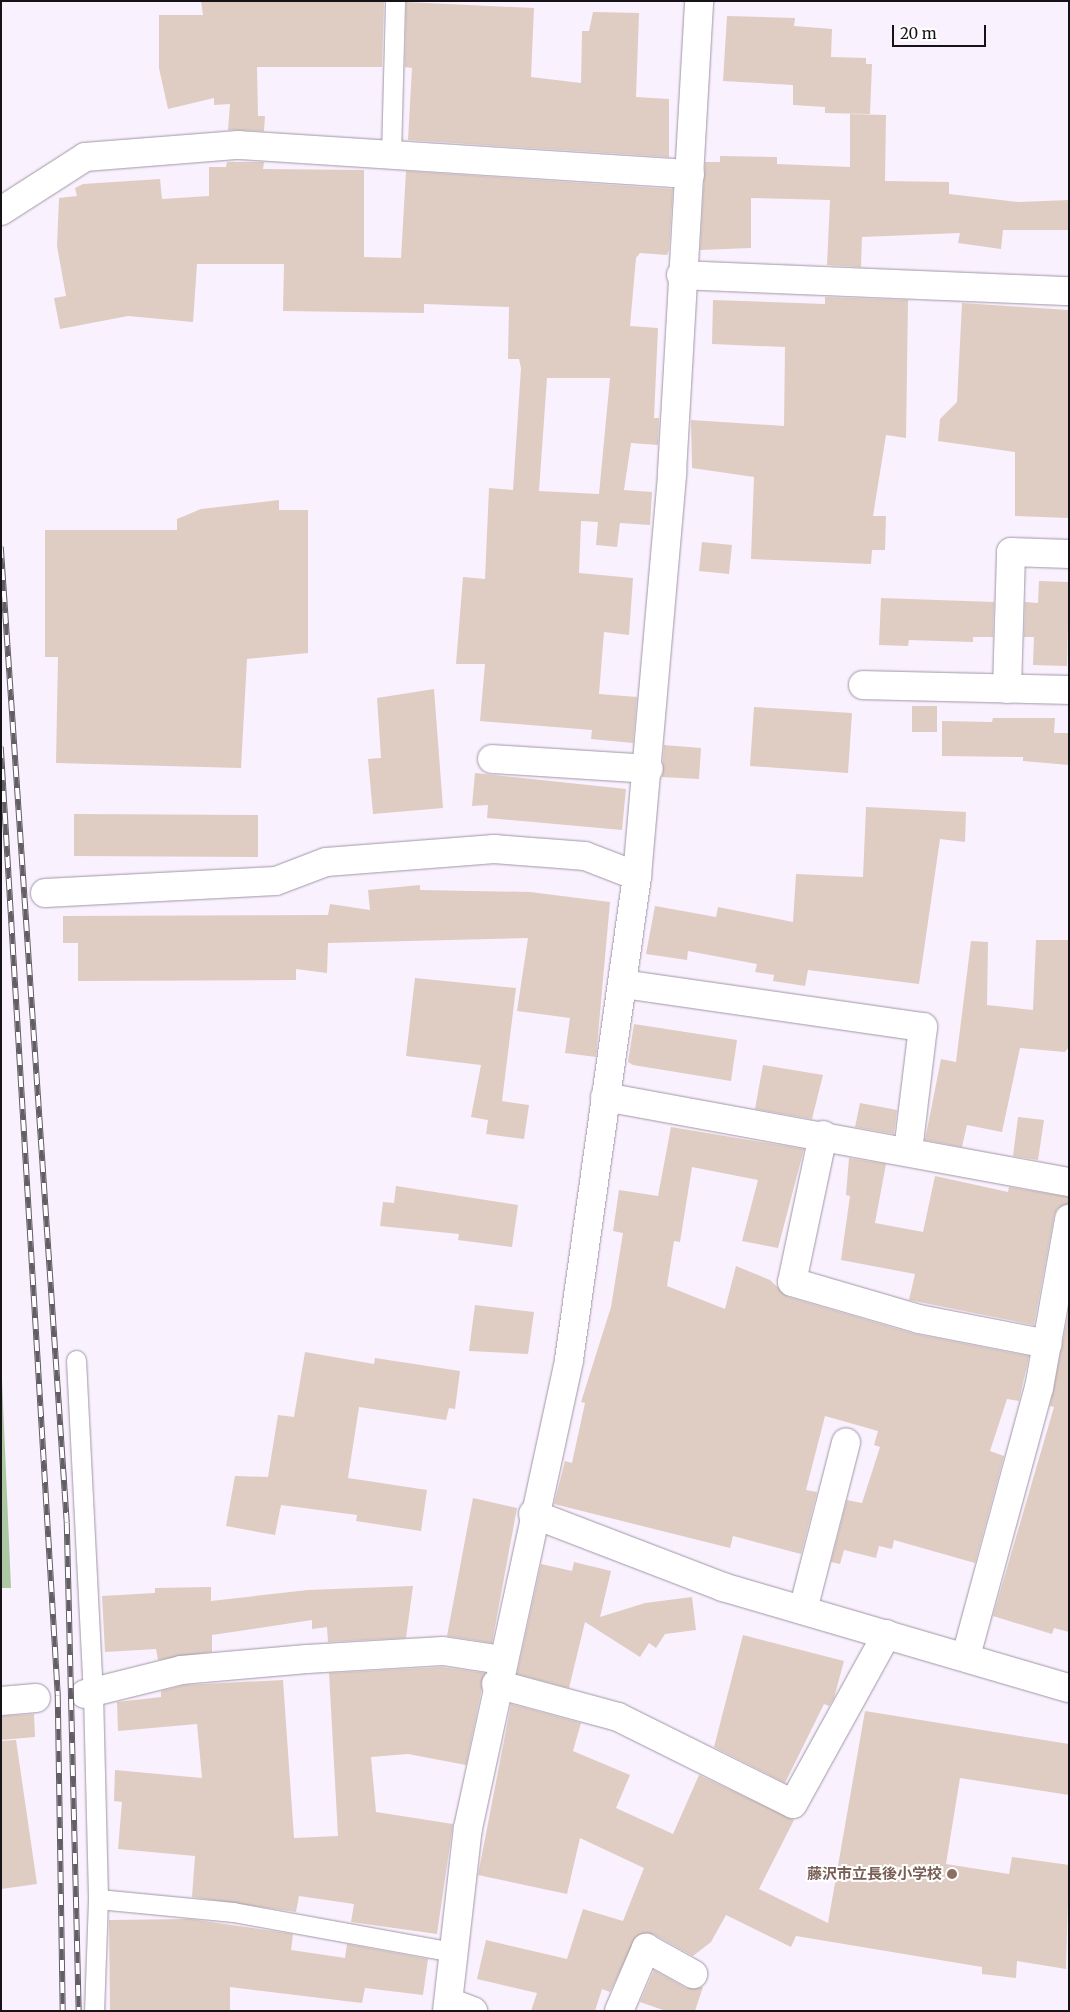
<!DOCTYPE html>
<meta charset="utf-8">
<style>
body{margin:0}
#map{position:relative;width:1070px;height:2012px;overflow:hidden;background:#faf1fe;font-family:Merriweather,"Noto Sans JP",serif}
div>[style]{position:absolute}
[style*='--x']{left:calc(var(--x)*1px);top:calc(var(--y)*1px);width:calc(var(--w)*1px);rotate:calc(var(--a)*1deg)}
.forest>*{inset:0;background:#abc8a2}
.building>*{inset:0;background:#dfcdc3}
.roads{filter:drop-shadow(0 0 1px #a096a5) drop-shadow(0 0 1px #a096a5)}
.lane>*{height:19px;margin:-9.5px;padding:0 9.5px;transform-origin:9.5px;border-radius:9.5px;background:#fff}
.street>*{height:28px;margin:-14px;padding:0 14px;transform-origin:14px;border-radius:14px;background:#fff}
.rail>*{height:5.5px;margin-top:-2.75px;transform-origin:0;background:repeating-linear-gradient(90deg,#fff 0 11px,#635e66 0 22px);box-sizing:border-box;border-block:1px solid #635e66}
.dots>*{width:14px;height:14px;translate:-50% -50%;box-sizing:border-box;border:2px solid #fff;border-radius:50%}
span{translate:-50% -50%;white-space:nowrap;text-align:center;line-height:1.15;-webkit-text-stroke:4px #fff;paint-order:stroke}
.education-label{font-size:15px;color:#785e54;font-weight:700}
.right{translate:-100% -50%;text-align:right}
.frame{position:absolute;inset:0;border:2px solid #161318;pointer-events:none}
.scale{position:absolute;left:892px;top:25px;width:94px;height:22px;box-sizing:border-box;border:2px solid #161318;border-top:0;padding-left:6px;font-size:15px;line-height:18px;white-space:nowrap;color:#161318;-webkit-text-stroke:4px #fff;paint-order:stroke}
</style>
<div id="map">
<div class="forest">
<i style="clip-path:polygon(1px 1379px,2px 1380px,11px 1588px,1px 1588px)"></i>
</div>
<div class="building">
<i style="clip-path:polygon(201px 1px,384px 1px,382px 67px,257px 67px,258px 116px,265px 116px,264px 131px,228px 130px,230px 104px,214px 105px,214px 98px,168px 109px,159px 68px,159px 15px,203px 15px)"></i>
<i style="clip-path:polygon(406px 2px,534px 8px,531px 77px,581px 83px,582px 31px,589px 31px,593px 12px,639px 13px,636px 97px,669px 99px,669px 157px,408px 140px,412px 68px,405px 67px)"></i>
<i style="clip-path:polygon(727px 16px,795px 18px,794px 26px,832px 29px,831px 57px,866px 58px,866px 64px,872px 64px,870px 114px,825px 113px,825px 107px,793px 105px,793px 85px,723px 81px)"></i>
<i style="clip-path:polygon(850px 114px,886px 115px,885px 181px,949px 182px,949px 194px,1019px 202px,1069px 200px,1069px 230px,1003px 230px,1001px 249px,958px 243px,960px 233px,862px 237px,861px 267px,827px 265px,830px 200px,751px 198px,751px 248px,700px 250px,705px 162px,720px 162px,720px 156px,777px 157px,777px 164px,850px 167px)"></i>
<i style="clip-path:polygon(evenodd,227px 162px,264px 162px,263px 169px,364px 170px,364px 257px,401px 258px,406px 171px,673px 189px,669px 250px,667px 255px,640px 253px,636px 258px,630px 326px,658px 328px,654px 418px,659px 418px,658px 445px,631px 443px,624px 490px,652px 492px,650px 525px,620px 523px,617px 547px,596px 545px,598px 522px,581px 521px,579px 573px,633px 578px,629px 635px,604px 632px,599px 694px,637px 697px,633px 743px,591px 739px,592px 730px,480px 721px,485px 664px,456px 664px,463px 577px,485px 579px,489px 488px,513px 490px,521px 368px,519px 359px,508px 359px,509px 307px,424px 304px,424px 313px,283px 311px,284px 264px,197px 264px,193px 322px,128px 316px,60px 329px,54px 298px,66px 296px,57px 246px,59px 198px,77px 196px,75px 188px,83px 184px,160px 179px,162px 199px,209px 196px,209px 167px,226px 167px,227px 162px,547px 378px,610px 378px,599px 494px,539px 491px,547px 378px)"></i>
<i style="clip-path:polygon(825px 297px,908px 300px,906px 438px,886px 435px,873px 516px,886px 516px,885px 550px,872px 550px,871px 564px,751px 559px,754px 477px,692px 468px,691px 420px,784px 426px,785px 347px,712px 344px,713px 300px,825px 304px)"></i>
<i style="clip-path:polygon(962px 303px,1069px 310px,1069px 518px,1015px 516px,1015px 452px,938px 441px,940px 419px,957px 402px)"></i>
<i style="clip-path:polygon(279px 500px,279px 510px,308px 510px,308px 653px,247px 659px,241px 768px,56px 763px,58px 657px,45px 657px,45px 530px,177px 530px,177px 519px,201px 509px)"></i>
<i style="clip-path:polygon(702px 542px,732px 545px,729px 574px,699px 571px)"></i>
<i style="clip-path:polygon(1039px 581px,1069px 582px,1067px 666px,1033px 665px,1034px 637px,1024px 637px,1025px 602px,1038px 603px)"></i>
<i style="clip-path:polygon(881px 598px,994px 602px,993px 637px,973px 637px,973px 642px,909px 640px,908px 646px,879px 645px)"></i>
<i style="clip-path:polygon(434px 689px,443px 808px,373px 814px,368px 759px,381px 758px,377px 698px)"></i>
<i style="clip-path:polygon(912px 706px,937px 706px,937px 732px,912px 732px)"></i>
<i style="clip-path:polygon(754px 707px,852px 713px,848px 773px,750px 766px)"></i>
<i style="clip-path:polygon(993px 718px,1055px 718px,1054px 733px,1069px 733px,1069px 765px,1023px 761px,1023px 757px,942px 756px,942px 721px,992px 722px)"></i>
<i style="clip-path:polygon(664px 745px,701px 748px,699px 779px,662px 777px)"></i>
<i style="clip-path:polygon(475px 773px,626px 789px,622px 830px,487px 818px,488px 805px,472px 806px)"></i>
<i style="clip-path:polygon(866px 807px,966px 812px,965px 842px,940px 839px,919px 984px,808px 970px,805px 986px,773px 981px,774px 975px,755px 972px,757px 964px,688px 951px,687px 960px,646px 954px,655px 906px,716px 917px,718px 907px,793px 922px,796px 874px,863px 877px)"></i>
<i style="clip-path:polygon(74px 814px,258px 815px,258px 857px,74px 856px)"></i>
<i style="clip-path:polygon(420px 885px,420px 890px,530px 892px,610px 902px,596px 1057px,565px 1053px,570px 1018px,517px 1011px,528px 938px,328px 943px,327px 973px,296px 969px,296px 980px,78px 981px,78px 943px,63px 943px,63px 916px,328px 915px,330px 904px,370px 910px,368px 890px)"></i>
<i style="clip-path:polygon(1036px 940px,1069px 940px,1069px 1047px,1065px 1052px,1020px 1048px,1002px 1132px,967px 1125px,962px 1147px,925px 1140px,941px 1059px,956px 1062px,971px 941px,988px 942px,987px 1005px,1033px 1010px)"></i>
<i style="clip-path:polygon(415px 978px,516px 988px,502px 1101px,529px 1105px,524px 1139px,486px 1134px,488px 1120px,471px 1117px,481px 1065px,406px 1056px)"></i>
<i style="clip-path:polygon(634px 1024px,737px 1040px,731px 1081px,633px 1065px,628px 1062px)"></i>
<i style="clip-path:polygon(763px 1065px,823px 1075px,812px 1119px,755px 1109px)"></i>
<i style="clip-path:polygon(860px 1103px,897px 1110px,894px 1134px,855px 1127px)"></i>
<i style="clip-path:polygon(1018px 1117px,1044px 1120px,1038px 1160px,1013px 1156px)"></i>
<i style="clip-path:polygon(671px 1127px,804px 1149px,778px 1248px,742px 1241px,758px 1180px,692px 1167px,680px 1242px,674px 1241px,667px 1286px,725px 1309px,736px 1266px,770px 1280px,788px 1297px,915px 1334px,1029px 1356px,1019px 1401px,1007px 1399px,990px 1451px,1004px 1456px,975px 1563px,894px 1540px,892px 1549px,879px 1546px,876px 1558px,844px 1550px,840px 1564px,831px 1562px,847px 1500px,862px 1503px,880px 1447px,874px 1445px,878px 1431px,825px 1416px,806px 1490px,817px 1492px,801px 1554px,733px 1536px,730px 1548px,554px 1504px,565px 1461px,572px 1463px,585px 1403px,581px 1402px,611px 1307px,623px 1233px,613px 1231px,619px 1190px,658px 1196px)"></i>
<i style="clip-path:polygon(849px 1158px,886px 1164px,875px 1223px,923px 1232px,935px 1176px,1008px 1192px,1009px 1187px,1069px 1197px,1069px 1204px,1057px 1209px,1054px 1216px,1034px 1325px,909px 1300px,915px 1274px,841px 1260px,850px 1196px,846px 1195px)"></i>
<i style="clip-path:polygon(396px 1186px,518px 1205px,512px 1247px,458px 1240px,459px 1234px,380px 1226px,383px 1202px,394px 1203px)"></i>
<i style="clip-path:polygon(475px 1305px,534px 1312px,528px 1354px,469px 1351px)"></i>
<i style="clip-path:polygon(1069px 1310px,1069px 1632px,1054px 1628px,1052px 1634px,993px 1616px,1054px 1407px,1050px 1406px)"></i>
<i style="clip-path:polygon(305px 1352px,374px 1364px,375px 1358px,460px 1371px,455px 1409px,449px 1408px,446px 1420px,359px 1407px,348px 1478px,427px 1490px,421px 1531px,356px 1521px,357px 1515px,281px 1505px,275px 1535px,226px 1526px,235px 1476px,268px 1477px,278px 1415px,294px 1417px)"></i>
<i style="clip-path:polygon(473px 1498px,517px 1508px,492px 1643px,447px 1636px)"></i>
<i style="clip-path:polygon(574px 1562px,611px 1571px,600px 1617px,645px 1603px,692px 1597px,696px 1630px,665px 1634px,656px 1648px,649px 1643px,640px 1657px,585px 1622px,569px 1688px,517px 1674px,541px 1564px,572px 1571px)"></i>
<i style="clip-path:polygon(413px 1586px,406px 1638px,328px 1642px,327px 1627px,312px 1629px,312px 1620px,212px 1635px,212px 1652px,158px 1660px,156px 1649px,105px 1652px,102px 1596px,155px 1593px,155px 1588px,211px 1587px,211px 1601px,308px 1590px)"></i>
<i style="clip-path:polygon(743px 1635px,844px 1661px,834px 1698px,829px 1706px,824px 1704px,785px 1783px,714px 1747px)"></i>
<i style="clip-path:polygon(442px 1667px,485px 1673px,466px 1765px,408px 1754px,371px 1757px,376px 1812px,453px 1824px,437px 1934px,351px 1922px,354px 1904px,299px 1896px,296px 1912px,192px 1897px,195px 1856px,118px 1849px,122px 1802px,114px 1801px,115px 1770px,202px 1778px,197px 1724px,118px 1731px,117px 1702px,161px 1697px,161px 1691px,184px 1685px,283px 1680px,294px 1838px,338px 1836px,329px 1673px)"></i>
<i style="clip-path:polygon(511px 1704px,581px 1723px,573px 1751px,630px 1775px,616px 1808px,673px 1834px,699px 1775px,794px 1820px,759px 1889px,828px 1923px,865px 1711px,1069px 1744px,1069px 1795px,960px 1778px,946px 1864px,1009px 1874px,1012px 1857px,1069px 1865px,1066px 1969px,1017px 1961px,1016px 1978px,982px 1974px,982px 1967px,796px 1936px,791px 1947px,726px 1915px,711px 1942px,693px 1956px,653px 1934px,637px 1936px,610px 1992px,602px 1989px,595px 2011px,531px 2011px,537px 1993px,477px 1979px,486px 1940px,567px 1959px,583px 1909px,623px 1921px,644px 1868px,580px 1838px,567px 1894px,478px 1875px)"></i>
<i style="clip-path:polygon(34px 1714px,35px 1737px,1px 1740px,1px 1716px)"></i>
<i style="clip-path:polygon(16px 1740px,37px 1884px,1px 1889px,1px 1741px)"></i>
<i style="clip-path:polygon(190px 1919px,293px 1934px,291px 1950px,345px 1958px,347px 1944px,428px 1959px,423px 1995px,365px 1988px,362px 2003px,230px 1987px,230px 2011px,110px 2011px,109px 1920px)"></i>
<i style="clip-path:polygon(654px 1970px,686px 1988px,703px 1987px,695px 2011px,666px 2011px,640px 2002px)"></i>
</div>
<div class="roads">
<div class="lane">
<i style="--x:391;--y:155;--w:154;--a:-88.5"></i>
<i style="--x:76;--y:1360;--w:333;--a:87.1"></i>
<i style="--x:93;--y:1693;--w:206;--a:88.6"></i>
<i style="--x:98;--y:1899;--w:112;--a:92"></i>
<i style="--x:98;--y:1899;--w:136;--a:5.5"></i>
<i style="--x:233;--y:1912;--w:225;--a:10.3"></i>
</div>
<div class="street">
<i style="--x:1;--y:211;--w:100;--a:-32.7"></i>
<i style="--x:85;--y:157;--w:154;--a:-4.5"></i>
<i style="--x:239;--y:145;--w:452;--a:3.7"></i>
<i style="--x:681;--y:275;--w:388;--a:2.4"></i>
<i style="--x:863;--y:685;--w:206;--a:1.4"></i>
<i style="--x:1007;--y:689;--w:137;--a:-88.3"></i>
<i style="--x:1011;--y:552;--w:58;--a:2"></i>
<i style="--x:492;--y:759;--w:157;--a:3.6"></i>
<i style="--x:45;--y:893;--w:231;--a:-3"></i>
<i style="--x:276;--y:881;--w:53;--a:-20.8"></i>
<i style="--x:326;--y:862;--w:169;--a:-4.4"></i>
<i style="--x:494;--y:849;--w:91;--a:4.4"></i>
<i style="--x:585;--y:856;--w:56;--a:21"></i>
<i style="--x:623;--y:984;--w:303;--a:8.2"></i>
<i style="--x:923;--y:1027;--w:125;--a:96.9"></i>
<i style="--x:605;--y:1097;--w:472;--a:10.4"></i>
<i style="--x:823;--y:1135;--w:150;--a:101.9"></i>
<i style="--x:792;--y:1282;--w:132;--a:16.2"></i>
<i style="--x:919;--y:1319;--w:131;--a:11"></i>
<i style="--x:533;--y:1514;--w:204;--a:21"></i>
<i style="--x:723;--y:1587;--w:360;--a:16.3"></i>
<i style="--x:803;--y:1610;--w:173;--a:-75.6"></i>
<i style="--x:966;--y:1656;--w:278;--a:-74.8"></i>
<i style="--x:1039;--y:1388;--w:172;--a:-79.9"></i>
<i style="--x:496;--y:1684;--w:126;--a:15.1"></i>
<i style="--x:618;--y:1717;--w:195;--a:26.4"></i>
<i style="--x:793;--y:1804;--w:194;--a:-61.1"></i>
<i style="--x:85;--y:1694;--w:99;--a:-14"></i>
<i style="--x:181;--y:1670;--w:126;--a:-5"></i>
<i style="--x:307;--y:1659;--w:136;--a:-3.4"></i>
<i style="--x:443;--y:1651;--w:60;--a:8.7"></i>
<i style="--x:1;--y:1701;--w:35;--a:-5"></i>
<i style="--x:449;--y:2002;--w:26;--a:21"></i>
<i style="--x:447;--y:2011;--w:184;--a:-83.5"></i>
<i style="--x:468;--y:1828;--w:479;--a:-77.8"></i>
<i style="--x:569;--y:1360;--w:489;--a:-82"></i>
<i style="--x:637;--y:876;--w:406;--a:-85"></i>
<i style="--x:672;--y:472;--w:472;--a:-86.7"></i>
<i style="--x:619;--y:2011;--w:69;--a:-66.8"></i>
<i style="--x:646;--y:1948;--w:54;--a:29"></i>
</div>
</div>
<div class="rail">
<i style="--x:1;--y:547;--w:978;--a:86.13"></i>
<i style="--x:67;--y:1523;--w:488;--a:88.6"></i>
<i style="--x:1;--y:747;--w:951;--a:86.56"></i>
<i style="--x:58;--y:1696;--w:315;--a:89.1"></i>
</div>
<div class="dots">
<i style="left:952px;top:1874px;background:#8d6e63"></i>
</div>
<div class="education-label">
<span class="right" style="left:942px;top:1874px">藤沢市立長後小学校</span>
</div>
<div class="frame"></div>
<div class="scale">20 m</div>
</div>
